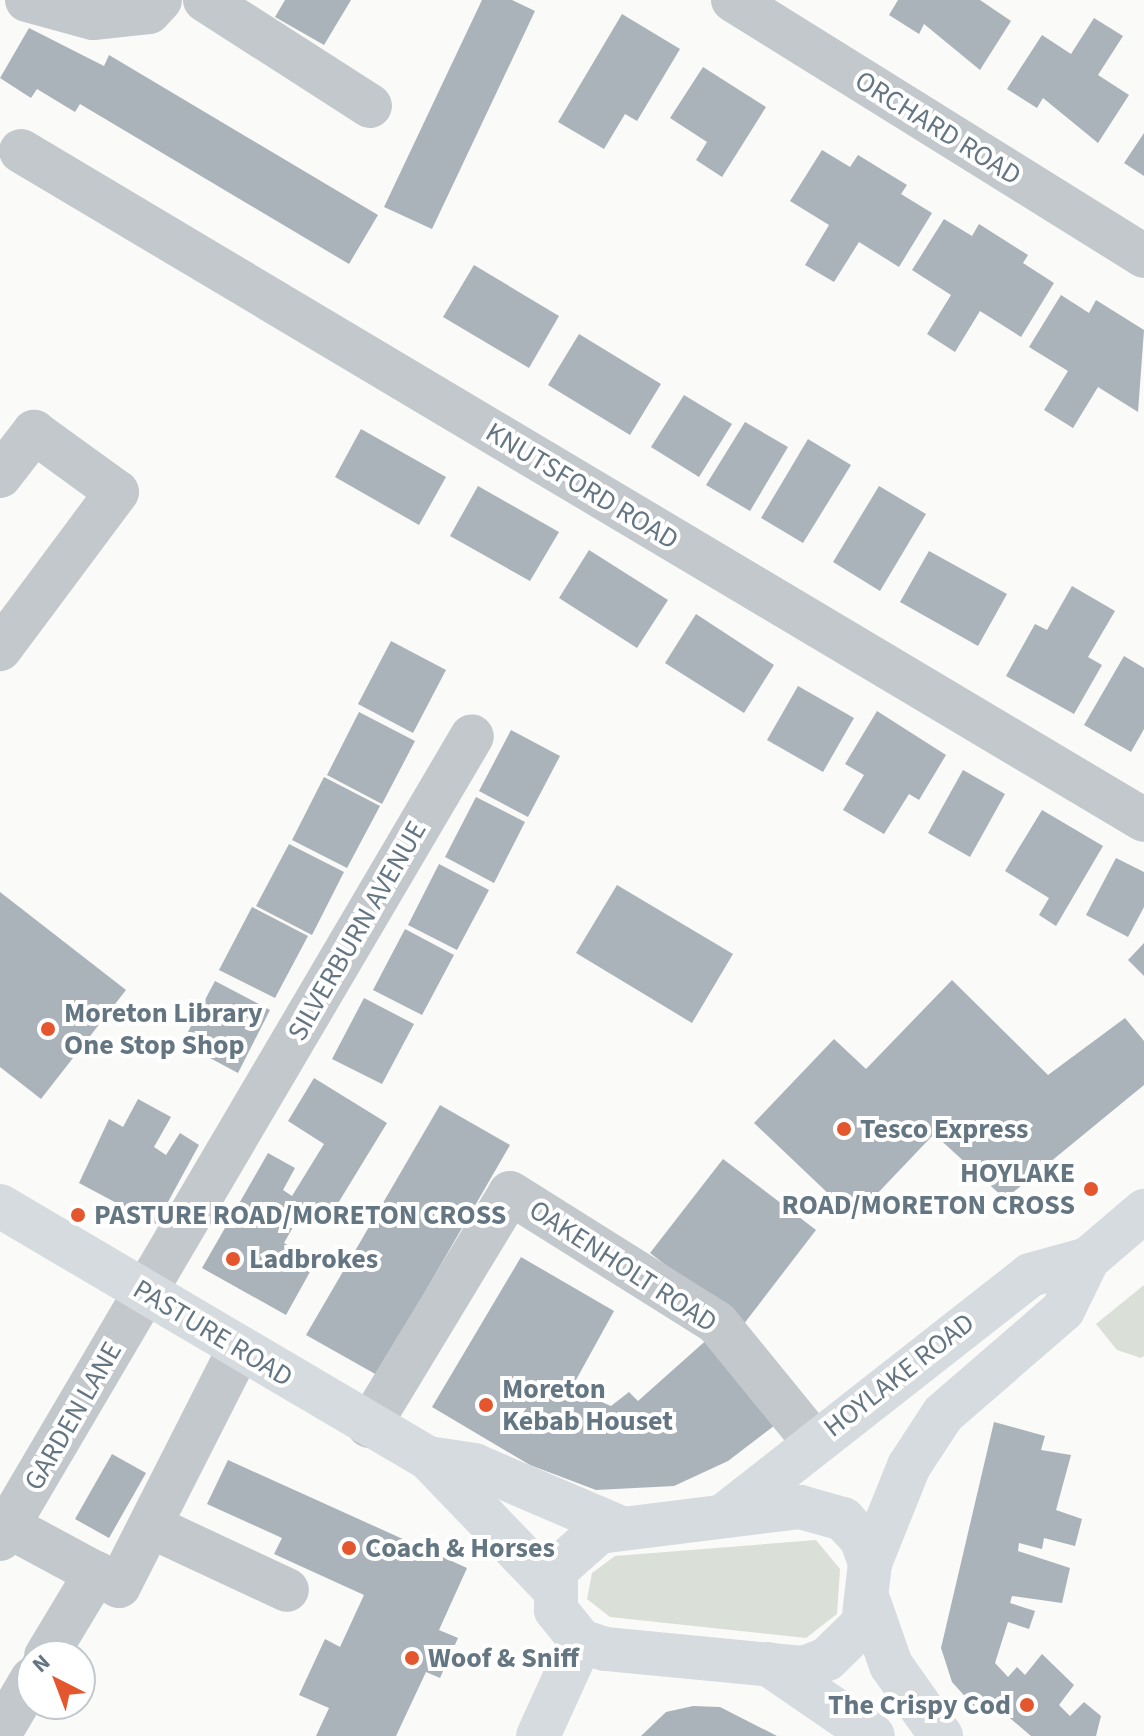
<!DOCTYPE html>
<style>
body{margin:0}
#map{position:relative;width:1144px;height:1736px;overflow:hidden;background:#fafaf8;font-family:"Source Sans 3",sans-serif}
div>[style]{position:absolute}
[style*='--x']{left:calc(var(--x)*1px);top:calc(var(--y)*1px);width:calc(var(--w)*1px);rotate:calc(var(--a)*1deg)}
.green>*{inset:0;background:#dadfd7}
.building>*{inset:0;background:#aab3b9}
.minor>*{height:44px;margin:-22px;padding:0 22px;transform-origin:22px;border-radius:22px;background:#c3c8cc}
.major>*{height:44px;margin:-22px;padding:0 22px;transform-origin:22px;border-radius:22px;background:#d6dbdf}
.dots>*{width:22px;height:22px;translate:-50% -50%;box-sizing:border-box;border:4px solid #fff;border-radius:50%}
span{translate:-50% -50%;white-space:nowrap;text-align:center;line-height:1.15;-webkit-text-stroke:8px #fff;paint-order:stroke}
.street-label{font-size:28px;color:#657683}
.poi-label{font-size:28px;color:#657683;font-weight:700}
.left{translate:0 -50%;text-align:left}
.right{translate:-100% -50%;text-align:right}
.north{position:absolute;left:16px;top:1640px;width:80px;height:80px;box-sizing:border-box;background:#fff;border:2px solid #c1c8cd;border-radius:50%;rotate:318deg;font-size:22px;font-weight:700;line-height:32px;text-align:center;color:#657683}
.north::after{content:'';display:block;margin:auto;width:28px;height:36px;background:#e4572e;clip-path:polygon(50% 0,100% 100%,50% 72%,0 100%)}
</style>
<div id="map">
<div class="green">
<i style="clip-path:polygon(1144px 1285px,1144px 1356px,1141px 1358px,1117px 1350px,1096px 1324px)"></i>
<i style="clip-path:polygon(816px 1540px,840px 1569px,837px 1614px,806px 1638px,610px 1617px,587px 1599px,592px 1573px,615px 1556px)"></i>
</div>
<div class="building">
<i style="clip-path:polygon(285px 0,351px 0,324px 45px,275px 17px)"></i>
<i style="clip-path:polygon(482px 0,512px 0,535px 11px,432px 229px,384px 207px)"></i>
<i style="clip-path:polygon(898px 0,980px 0,1011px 21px,980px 70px,924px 24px,919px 34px,889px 15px)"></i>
<i style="clip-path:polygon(622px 14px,680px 49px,637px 121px,625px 114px,604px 149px,558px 122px)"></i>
<i style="clip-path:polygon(1094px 18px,1123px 36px,1098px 75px,1129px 95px,1098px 143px,1043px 98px,1037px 108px,1007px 89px,1042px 35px,1071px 54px)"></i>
<i style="clip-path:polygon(29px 28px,104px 66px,109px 55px,378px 215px,349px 264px,80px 104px,75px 112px,37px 89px,31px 98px,0 78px)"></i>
<i style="clip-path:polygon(703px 67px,766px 107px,722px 177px,696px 160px,707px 142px,670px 118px)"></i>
<i style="clip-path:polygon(1144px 133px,1144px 176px,1124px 163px)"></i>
<i style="clip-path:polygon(822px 150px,850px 167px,858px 155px,907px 185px,901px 194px,932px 213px,899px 267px,859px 242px,834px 282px,805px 265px,829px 225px,790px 201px)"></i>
<i style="clip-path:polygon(944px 219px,972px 236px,979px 224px,1028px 255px,1023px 263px,1054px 283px,1021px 337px,980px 311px,955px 352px,927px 334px,951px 295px,912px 270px)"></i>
<i style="clip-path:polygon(474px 265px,559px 316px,529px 368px,443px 317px)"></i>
<i style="clip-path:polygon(1061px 295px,1089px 313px,1096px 300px,1144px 330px,1138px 412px,1098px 387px,1073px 428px,1044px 410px,1068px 371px,1029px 347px)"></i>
<i style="clip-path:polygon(579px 334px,661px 384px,630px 435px,548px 385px)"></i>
<i style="clip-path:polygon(684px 395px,732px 424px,699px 477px,651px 447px)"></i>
<i style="clip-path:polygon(745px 422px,788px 447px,750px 511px,706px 485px)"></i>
<i style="clip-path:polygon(361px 429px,446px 477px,419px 525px,335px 477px)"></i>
<i style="clip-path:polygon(808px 439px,851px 465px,803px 543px,761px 518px)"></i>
<i style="clip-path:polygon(478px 486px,559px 532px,530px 581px,450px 536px)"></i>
<i style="clip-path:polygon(879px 486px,926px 514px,880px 591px,833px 562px)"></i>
<i style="clip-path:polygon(589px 550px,668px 600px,637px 648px,559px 598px)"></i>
<i style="clip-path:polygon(929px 551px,1007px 594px,978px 646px,900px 602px)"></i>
<i style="clip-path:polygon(1072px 586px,1115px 611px,1088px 657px,1102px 665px,1074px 714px,1006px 676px,1035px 624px,1047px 630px)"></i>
<i style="clip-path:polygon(696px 614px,774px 665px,744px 713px,665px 663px)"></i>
<i style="clip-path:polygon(391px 641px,446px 670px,413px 733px,358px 704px)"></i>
<i style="clip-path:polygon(1124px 656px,1144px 668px,1144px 729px,1131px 752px,1084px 725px)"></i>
<i style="clip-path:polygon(798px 686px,854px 718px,823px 772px,767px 740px)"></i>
<i style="clip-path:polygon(877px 711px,946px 755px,919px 800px,909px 794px,884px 834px,843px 810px,864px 775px,845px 764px)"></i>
<i style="clip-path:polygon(359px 712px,415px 741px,382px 804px,327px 775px)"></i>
<i style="clip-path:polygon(511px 730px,560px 756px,528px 817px,479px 791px)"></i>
<i style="clip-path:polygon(963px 770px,1005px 794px,970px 857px,928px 833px)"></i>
<i style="clip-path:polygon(324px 777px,380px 806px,347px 868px,292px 840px)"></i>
<i style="clip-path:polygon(476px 797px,525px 822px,494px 883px,445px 857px)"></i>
<i style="clip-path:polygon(1042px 810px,1103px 846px,1056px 926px,1039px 915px,1049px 898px,1005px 871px)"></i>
<i style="clip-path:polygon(289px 844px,344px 872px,312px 935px,256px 906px)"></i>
<i style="clip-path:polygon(1116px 858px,1144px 872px,1144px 907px,1128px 937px,1086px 915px)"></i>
<i style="clip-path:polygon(439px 864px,489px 890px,457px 950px,408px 925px)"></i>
<i style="clip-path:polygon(617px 885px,733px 954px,692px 1023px,576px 953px)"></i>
<i style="clip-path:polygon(0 892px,126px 990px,41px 1099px,0 1067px)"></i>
<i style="clip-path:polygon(252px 907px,308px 936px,275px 998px,219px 970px)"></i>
<i style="clip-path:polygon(405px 929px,454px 955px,422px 1015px,373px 990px)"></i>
<i style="clip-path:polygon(1144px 943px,1144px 976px,1128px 960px)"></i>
<i style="clip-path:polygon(952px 980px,1048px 1075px,1125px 1018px,1144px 1041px,1144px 1085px,1005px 1199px,934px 1134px,854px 1218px,754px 1123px,834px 1039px,866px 1069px)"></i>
<i style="clip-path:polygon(215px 981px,270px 1010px,238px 1073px,182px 1043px)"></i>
<i style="clip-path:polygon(364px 998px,414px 1024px,382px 1084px,332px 1059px)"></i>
<i style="clip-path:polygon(314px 1078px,387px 1123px,329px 1218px,306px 1204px,284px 1243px,316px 1261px,286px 1315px,202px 1268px,268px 1153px,295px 1168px,283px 1190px,292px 1196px,324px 1144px,288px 1121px)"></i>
<i style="clip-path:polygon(138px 1099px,171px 1117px,154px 1147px,166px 1155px,180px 1133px,199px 1145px,156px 1224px,79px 1183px,109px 1119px,123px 1127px)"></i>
<i style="clip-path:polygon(440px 1105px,510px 1145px,377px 1375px,306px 1335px)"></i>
<i style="clip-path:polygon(723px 1159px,816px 1230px,743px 1325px,650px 1253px)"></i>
<i style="clip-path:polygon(521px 1257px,614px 1311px,571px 1389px,611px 1406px,629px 1392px,638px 1401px,711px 1336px,783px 1419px,728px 1461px,674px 1486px,596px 1490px,530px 1465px,432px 1407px)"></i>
<i style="clip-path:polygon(994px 1422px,1045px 1436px,1041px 1450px,1071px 1455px,1056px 1510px,1082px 1519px,1075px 1546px,1044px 1538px,1042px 1549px,1019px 1543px,1018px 1551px,1070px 1568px,1062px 1603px,1012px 1596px,1010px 1603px,1035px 1611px,1029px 1629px,1008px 1622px,995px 1663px,1008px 1677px,1017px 1667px,1025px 1675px,1042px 1654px,1074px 1685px,1059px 1705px,1070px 1716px,1084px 1702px,1101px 1716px,1096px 1736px,1031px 1736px,991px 1702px,980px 1713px,952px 1682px,941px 1648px)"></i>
<i style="clip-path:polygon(112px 1454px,146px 1473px,109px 1538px,75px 1519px)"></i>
<i style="clip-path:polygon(228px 1460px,467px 1568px,439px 1630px,458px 1638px,440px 1678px,426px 1672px,396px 1736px,316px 1736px,329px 1708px,299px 1695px,325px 1639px,340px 1647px,364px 1595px,274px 1554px,282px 1538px,207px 1504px)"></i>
<i style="clip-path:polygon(693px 1706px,720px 1707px,777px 1736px,641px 1736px,666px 1712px)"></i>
</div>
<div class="minor">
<i style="--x:27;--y:0;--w:68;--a:15.3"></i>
<i style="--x:93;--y:18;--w:56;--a:-6.1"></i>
<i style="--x:149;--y:12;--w:16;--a:-47"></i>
<i style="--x:205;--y:0;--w:196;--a:32.7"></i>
<i style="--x:733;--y:0;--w:484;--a:31.9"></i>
<i style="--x:21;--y:151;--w:1307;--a:30.78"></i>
<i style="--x:0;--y:476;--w:56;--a:-52.3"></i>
<i style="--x:34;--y:432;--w:102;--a:35.9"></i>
<i style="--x:117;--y:492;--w:196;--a:126.7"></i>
<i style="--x:369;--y:1426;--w:272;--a:-58.8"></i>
<i style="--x:510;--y:1193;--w:244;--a:32.1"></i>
<i style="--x:717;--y:1323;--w:154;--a:50.8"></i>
<i style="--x:8;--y:1526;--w:126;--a:28.4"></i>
<i style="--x:119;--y:1586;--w:267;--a:-63.1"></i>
<i style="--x:150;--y:1526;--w:151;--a:25"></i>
<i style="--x:0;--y:1539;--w:931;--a:-59.55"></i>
<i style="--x:46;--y:1656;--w:97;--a:-58.9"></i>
<i style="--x:0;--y:1733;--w:63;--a:-59.3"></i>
</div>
<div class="major">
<i style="--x:0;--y:1206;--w:497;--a:30.5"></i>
<i style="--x:428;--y:1458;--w:47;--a:8.7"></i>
<i style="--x:474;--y:1465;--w:160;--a:23.2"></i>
<i style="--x:428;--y:1458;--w:179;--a:46.1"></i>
<i style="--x:800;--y:1507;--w:45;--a:15.6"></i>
<i style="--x:843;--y:1519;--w:26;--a:47"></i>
<i style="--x:861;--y:1538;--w:27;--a:70"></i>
<i style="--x:870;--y:1563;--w:61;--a:96.5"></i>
<i style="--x:863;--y:1624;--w:50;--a:135.8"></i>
<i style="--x:827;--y:1659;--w:26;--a:159"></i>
<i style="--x:803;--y:1668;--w:199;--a:-174.5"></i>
<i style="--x:605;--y:1649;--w:25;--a:-162"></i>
<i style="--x:581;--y:1641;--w:40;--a:-129"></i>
<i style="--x:556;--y:1610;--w:40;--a:-90"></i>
<i style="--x:556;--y:1570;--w:57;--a:-41.5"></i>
<i style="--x:599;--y:1532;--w:203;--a:-7.1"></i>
<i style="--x:723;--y:1516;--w:390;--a:-38.1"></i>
<i style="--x:1030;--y:1275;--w:60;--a:-15.4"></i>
<i style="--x:870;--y:1563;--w:105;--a:-68.1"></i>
<i style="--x:909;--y:1466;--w:62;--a:-56.8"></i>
<i style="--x:943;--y:1414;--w:159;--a:-40.9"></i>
<i style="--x:1063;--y:1310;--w:57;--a:-63.9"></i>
<i style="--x:1088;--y:1259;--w:74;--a:-40.6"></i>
<i style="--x:870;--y:1605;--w:64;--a:70.7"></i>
<i style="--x:891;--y:1665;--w:87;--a:54.8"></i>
<i style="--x:768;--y:1664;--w:127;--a:34.4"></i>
<i style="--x:538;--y:1736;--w:104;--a:-65.6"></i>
</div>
<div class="dots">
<i style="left:48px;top:1029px;background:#e4572e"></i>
<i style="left:844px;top:1129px;background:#e4572e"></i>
<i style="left:1091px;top:1189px;background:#e4572e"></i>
<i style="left:78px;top:1215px;background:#e4572e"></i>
<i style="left:233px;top:1259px;background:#e4572e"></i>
<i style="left:486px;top:1405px;background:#e4572e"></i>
<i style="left:349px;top:1548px;background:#e4572e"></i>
<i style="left:412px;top:1658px;background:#e4572e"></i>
<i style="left:1027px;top:1705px;background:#e4572e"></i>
</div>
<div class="street-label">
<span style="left:938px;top:128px;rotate:32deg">ORCHARD ROAD</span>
<span style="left:582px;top:486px;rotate:31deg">KNUTSFORD ROAD</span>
<span style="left:357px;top:931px;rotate:-60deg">SILVERBURN AVENUE</span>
<span style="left:623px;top:1266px;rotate:33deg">OAKENHOLT ROAD</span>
<span style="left:213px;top:1333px;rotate:31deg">PASTURE ROAD</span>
<span style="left:899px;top:1375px;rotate:-38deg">HOYLAKE ROAD</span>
<span style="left:73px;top:1416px;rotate:-60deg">GARDEN LANE</span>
</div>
<div class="poi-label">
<span class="left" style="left:64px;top:1029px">Moreton Library<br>One Stop Shop</span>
<span class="left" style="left:860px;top:1129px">Tesco Express</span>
<span class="right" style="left:1075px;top:1189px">HOYLAKE<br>ROAD/MORETON CROSS</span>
<span class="left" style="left:94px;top:1215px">PASTURE ROAD/MORETON CROSS</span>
<span class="left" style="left:249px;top:1259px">Ladbrokes</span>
<span class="left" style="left:502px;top:1405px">Moreton<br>Kebab Houset</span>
<span class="left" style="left:365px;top:1548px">Coach &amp; Horses</span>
<span class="left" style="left:428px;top:1658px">Woof &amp; Sniff</span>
<span class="right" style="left:1011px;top:1705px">The Crispy Cod</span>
</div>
<div class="north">N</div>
</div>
